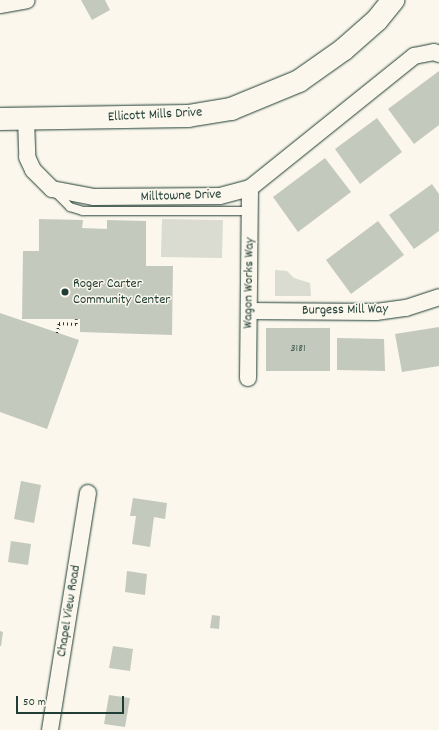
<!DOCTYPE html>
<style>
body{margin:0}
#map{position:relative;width:439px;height:730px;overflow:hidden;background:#fbf7ec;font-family:Dekko,sans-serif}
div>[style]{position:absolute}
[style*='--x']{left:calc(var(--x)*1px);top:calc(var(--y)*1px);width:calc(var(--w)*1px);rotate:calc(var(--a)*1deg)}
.green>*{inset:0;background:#dbdcd1}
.building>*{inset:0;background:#c4c9be}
.path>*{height:2.5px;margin-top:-1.25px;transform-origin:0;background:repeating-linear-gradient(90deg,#1f3d34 0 1px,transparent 0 4px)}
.roads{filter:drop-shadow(0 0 1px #1f3d34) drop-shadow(0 0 1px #1f3d34)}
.lane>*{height:8px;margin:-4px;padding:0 4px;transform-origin:4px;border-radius:4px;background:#fbf7ec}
.street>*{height:16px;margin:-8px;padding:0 8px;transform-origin:8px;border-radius:8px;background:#fbf7ec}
.secondary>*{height:22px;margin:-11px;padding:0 11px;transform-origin:11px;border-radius:11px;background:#fbf7ec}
.dots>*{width:11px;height:11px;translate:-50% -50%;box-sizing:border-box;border:2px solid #fbf7ec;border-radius:50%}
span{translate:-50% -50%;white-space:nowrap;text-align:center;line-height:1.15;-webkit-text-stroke:3px #fbf7ec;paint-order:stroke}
.number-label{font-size:12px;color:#486056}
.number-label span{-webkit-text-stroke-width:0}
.street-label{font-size:14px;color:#1f3d34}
.poi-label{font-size:14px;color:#1f3d34}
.left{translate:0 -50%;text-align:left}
.scale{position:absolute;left:16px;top:696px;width:108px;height:18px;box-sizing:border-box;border:2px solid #1f3d34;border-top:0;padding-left:5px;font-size:12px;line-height:14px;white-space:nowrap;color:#1f3d34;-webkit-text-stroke:3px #fbf7ec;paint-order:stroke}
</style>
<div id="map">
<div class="green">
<i style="clip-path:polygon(162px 219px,223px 220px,222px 258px,161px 257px)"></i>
<i style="clip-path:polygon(275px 270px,287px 271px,294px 278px,310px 283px,311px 296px,275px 296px)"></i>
</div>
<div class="building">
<i style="clip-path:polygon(81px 0,105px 0,110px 10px,92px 20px)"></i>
<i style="clip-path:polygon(439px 71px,439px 125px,414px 144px,388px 109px)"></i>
<i style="clip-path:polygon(377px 118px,402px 152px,360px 184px,335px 149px)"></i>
<i style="clip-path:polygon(325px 158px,351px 192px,298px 232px,273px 197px)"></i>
<i style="clip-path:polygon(432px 184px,439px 194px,439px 231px,414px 249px,389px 215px)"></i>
<i style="clip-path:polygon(39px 219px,83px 220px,82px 228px,107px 229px,107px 220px,146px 221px,146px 266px,173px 266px,172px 335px,80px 332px,80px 319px,22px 319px,23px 251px,39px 251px)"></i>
<i style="clip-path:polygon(378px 221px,404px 255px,351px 294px,326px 260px)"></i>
<i style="clip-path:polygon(0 313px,79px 340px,47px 429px,0 412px)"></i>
<i style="clip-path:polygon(439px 327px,439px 366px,402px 372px,395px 334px)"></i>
<i style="clip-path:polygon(266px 328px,330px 328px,330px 371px,266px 371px)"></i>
<i style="clip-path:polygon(337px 338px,384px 339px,385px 371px,337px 370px)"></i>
<i style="clip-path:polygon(21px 481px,41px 485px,34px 523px,14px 519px)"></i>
<i style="clip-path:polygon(133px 498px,167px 503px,165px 519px,154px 517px,150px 547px,132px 544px,136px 516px,130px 516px)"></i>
<i style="clip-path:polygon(11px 541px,31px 544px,28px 565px,8px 562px)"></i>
<i style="clip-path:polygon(127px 571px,147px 574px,145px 595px,125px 592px)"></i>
<i style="clip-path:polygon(212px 615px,220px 616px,219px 629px,210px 628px)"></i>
<i style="clip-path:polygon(0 631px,3px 632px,1px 646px,0 646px)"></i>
<i style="clip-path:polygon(113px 646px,133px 649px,130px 671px,109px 668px)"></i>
<i style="clip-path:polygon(109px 695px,130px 698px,125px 727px,104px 724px)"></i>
</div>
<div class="path">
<i style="--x:57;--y:333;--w:10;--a:-79"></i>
<i style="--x:59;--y:323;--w:17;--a:3"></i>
<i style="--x:76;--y:324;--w:5;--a:-90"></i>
</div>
<div class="roads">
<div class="lane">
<i style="--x:54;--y:191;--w:23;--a:45"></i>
<i style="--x:70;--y:207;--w:14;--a:17"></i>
<i style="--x:83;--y:211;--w:167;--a:0"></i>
</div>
<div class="street">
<i style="--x:0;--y:5;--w:27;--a:-10"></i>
<i style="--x:26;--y:119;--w:38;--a:88"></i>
<i style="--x:27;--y:157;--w:14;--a:65"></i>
<i style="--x:33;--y:170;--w:27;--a:45"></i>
<i style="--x:52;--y:189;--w:43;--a:10.8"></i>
<i style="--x:94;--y:197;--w:126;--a:-0.5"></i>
<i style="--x:220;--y:196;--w:31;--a:-15"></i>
<i style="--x:250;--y:188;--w:211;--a:-38.8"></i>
<i style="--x:414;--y:56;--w:20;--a:-11"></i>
<i style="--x:434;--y:52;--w:5;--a:22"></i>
<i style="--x:249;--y:311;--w:127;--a:0.5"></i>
<i style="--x:376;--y:312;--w:30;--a:-8"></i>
<i style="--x:406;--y:308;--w:35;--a:-18"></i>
<i style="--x:248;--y:378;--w:190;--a:-89.4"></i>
<i style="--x:50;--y:730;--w:240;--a:-80.9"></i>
</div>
<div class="secondary">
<i style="--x:0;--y:119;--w:188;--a:-0.9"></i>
<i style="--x:188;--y:116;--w:44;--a:-9.2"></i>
<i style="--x:231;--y:109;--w:74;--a:-22.4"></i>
<i style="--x:299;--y:81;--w:54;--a:-35.2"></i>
<i style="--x:343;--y:50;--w:45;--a:-41.4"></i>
<i style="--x:377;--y:20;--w:26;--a:-51"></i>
</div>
</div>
<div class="dots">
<i style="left:65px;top:292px;background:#1f3d34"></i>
</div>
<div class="number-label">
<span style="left:298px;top:349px">3181</span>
</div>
<div class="street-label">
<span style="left:155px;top:115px;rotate:-3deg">Ellicott Mills Drive</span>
<span style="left:181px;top:196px;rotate:-2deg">Milltowne Drive</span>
<span style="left:249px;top:283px;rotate:-89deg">Wagon Works Way</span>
<span style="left:345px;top:310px;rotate:-1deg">Burgess Mill Way</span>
<span style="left:69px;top:611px;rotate:-81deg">Chapel View Road</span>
</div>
<div class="poi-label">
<span class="left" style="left:73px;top:292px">Roger Carter<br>Community Center</span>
</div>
<div class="scale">50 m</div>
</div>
